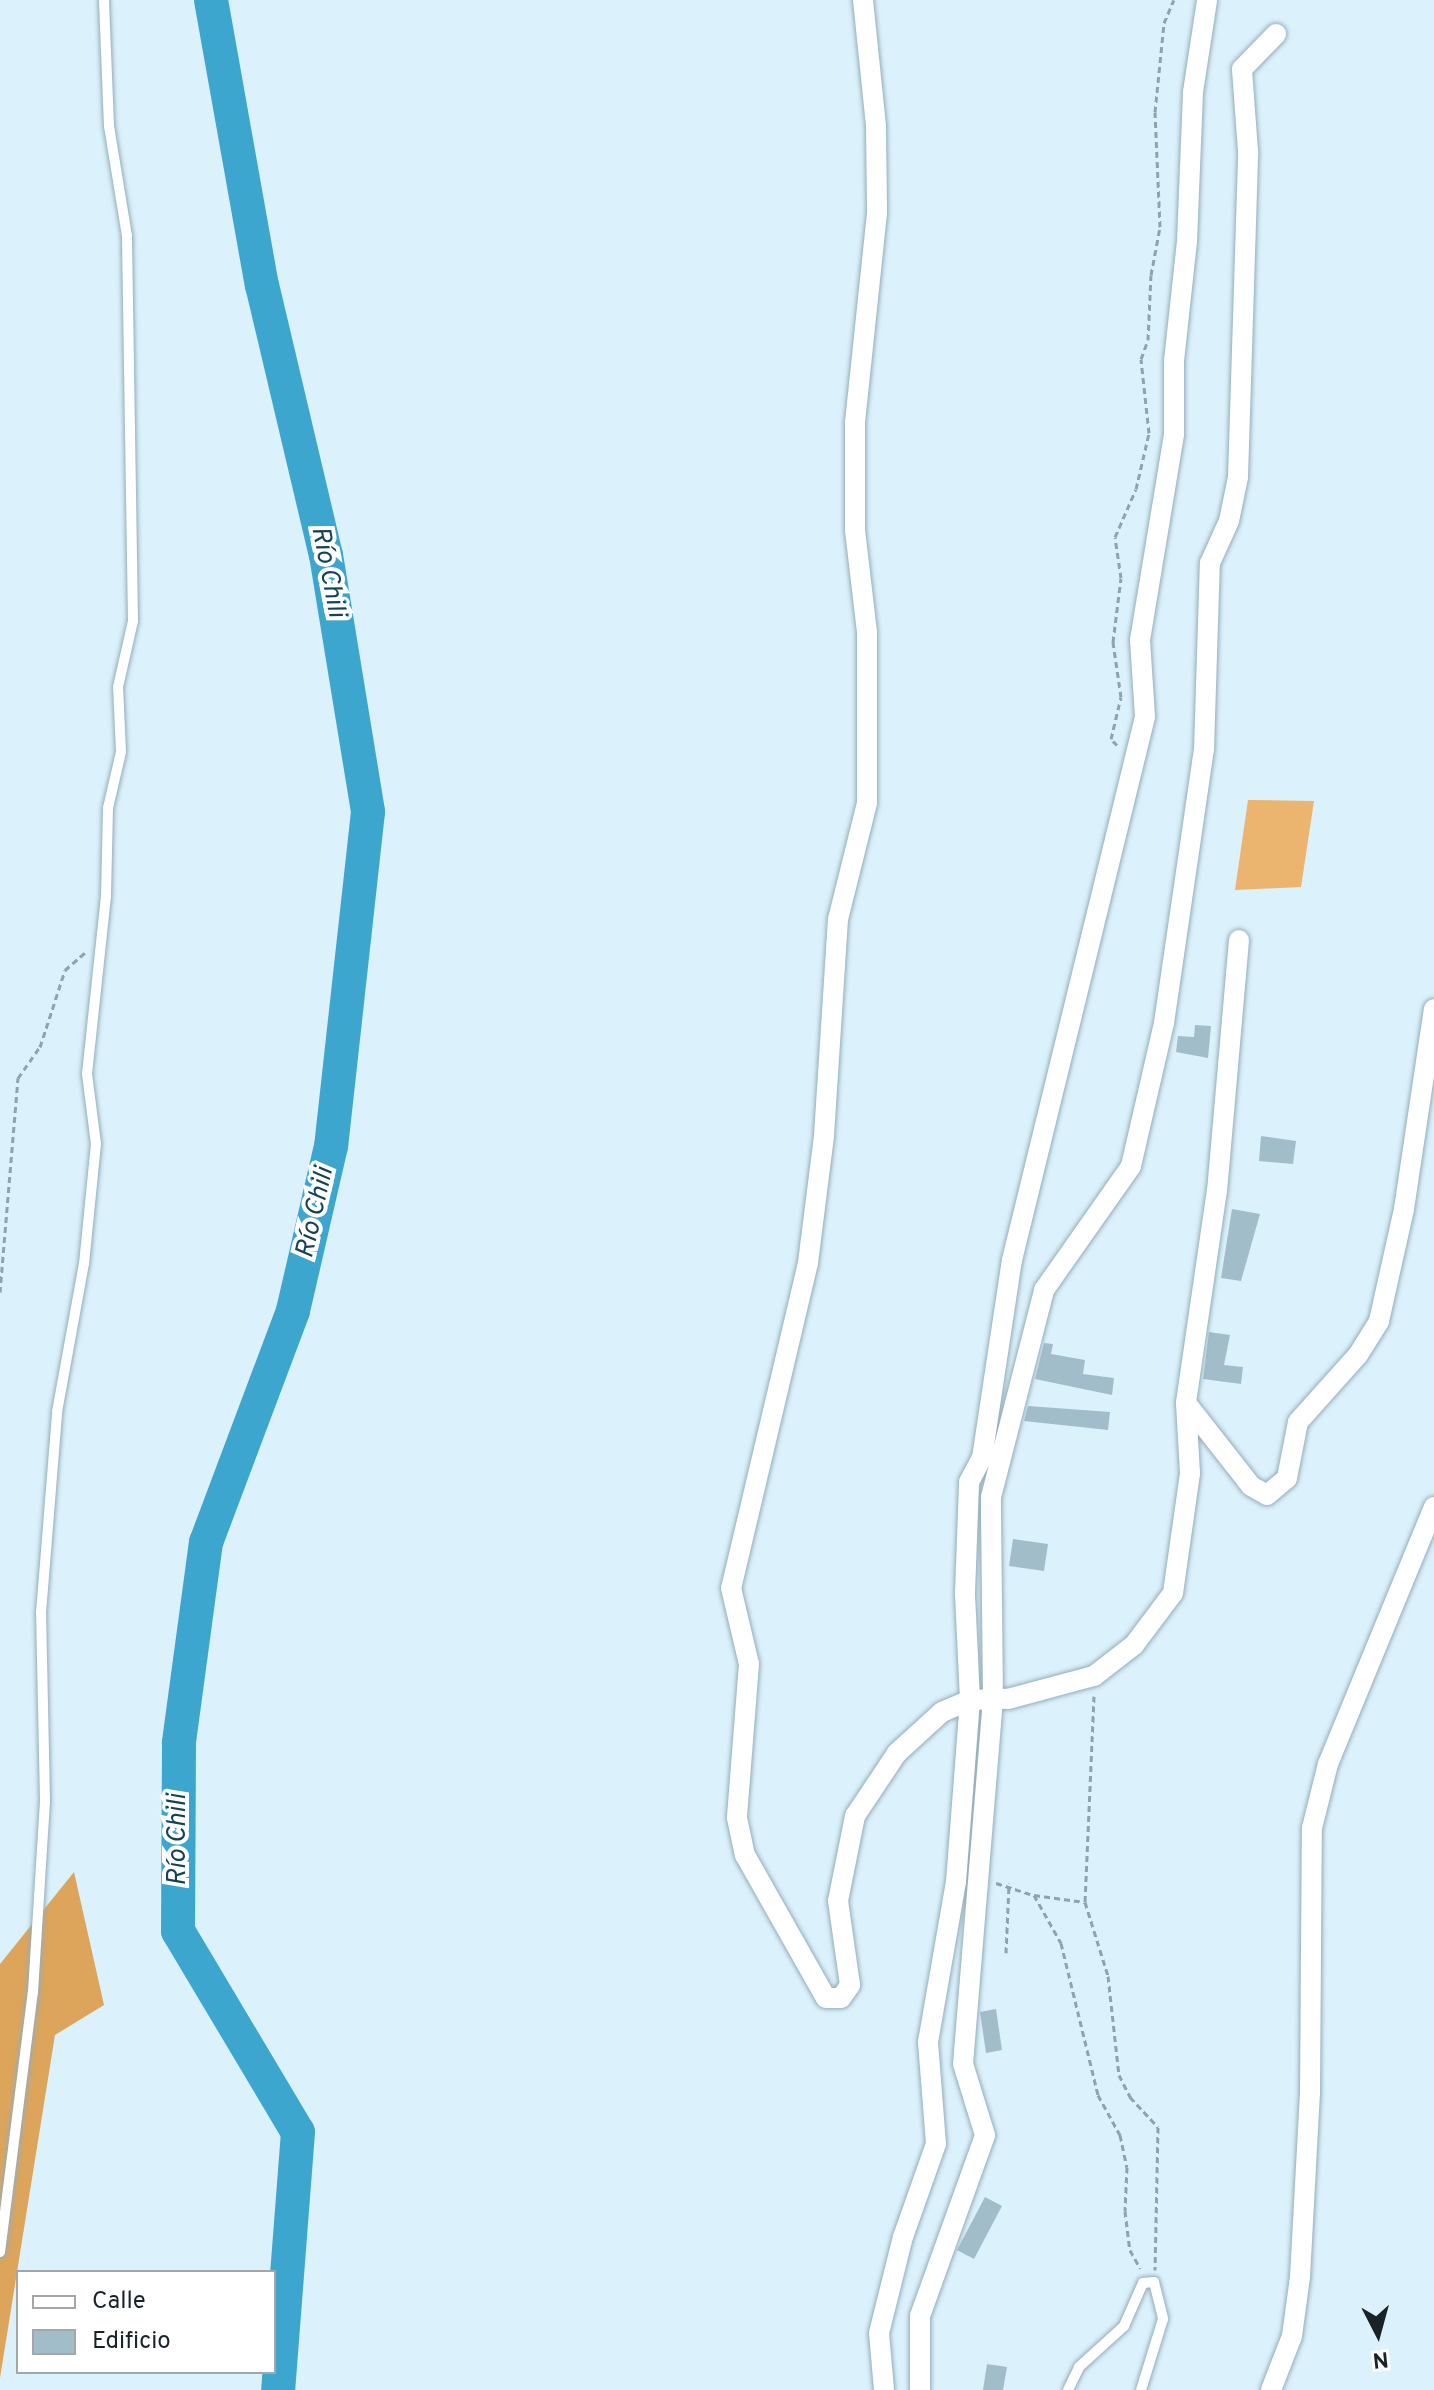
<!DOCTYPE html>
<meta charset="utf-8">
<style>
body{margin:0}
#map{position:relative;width:1434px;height:2390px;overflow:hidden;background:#dbf1fc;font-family:Overpass,sans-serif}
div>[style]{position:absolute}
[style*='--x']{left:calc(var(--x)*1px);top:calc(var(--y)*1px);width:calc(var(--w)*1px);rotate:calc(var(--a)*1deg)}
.green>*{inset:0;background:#ebb56f}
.forest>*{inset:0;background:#dca55b}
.river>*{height:34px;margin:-17px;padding:0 17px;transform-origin:17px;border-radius:17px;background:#3ca6cf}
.building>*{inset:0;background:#a2bdca}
.path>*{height:3px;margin-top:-1.5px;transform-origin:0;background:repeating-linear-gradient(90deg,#90a2ab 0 6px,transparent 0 10px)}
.roads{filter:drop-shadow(0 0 2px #93adba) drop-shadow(0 0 2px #93adba)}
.lane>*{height:10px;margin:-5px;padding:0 5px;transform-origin:5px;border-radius:5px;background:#fff}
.street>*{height:20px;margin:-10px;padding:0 10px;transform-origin:10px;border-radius:10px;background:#fff}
span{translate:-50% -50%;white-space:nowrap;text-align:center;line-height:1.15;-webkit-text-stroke:8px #fff;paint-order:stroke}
.water-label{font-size:26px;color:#154254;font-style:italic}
.legend{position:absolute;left:16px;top:2270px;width:260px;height:104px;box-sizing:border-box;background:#fff;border:2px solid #a3a7a9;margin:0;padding:10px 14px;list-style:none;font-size:24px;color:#182328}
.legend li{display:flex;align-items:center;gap:16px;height:40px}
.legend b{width:40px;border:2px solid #a3a7a9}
.north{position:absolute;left:1338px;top:2294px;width:80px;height:80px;-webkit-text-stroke:6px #fff;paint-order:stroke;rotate:174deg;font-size:22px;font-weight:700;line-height:32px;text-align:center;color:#182328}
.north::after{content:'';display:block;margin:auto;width:28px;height:36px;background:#182328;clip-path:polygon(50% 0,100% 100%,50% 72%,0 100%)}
</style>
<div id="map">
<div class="green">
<i style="clip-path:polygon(1248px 800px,1314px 801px,1301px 887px,1235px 890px)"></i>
</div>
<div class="forest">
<i style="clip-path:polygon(74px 1872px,104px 2005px,55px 2035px,0 2378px,0 1964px)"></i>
</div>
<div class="river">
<i style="--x:211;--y:0;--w:290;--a:79.9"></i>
<i style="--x:262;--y:285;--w:277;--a:76.7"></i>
<i style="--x:326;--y:555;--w:260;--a:80.7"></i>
<i style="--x:368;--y:812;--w:336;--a:96.3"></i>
<i style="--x:331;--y:1146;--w:169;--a:103"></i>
<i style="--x:293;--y:1311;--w:247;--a:110.6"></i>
<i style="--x:206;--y:1542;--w:203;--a:97.7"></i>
<i style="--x:179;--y:1743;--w:188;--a:90.3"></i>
<i style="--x:178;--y:1931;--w:234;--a:59.2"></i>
<i style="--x:298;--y:2132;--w:259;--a:94.4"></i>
</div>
<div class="building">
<i style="clip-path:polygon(1195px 1025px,1211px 1026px,1208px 1058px,1176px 1052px,1178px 1036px,1194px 1037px)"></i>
<i style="clip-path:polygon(1261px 1136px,1296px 1141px,1293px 1164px,1259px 1161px)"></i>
<i style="clip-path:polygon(1232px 1209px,1260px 1214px,1241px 1281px,1221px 1278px)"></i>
<i style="clip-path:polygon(1209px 1332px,1230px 1335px,1224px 1365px,1243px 1367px,1241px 1384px,1203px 1379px)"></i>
<i style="clip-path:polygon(1044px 1343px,1053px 1344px,1051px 1354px,1085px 1360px,1083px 1374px,1114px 1378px,1112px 1395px,1035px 1379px)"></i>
<i style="clip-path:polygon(1028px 1406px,1110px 1412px,1108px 1430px,1024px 1421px)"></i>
<i style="clip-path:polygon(1013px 1539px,1048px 1544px,1044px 1571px,1009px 1566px)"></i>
<i style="clip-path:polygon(996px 2009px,1002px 2050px,986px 2053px,980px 2012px)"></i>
<i style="clip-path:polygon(985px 2197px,1002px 2206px,974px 2259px,957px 2250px)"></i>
<i style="clip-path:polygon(987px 2364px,1007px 2367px,1003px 2390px,983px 2390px)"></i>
</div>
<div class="path">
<i style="--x:1117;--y:745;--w:8;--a:-135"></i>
<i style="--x:1111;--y:739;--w:43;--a:-76.6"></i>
<i style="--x:1121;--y:697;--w:56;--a:-98.3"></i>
<i style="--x:1113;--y:642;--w:64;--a:-82.9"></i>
<i style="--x:1121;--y:578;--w:41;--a:-98.3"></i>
<i style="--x:1115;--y:537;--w:52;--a:-66.4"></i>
<i style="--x:1136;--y:489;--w:57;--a:-76.9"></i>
<i style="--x:1149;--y:433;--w:74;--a:-96.2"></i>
<i style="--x:1141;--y:359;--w:20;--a:-70"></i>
<i style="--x:1148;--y:340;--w:65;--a:-87.4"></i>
<i style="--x:1151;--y:275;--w:49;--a:-79.4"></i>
<i style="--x:1160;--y:227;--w:115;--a:-92.5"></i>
<i style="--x:1155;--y:112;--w:89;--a:-84.2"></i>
<i style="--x:1164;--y:23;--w:25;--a:-67"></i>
<i style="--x:0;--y:1292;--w:215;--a:-85.2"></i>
<i style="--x:18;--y:1078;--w:38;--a:-55"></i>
<i style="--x:40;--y:1047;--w:81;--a:-72"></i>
<i style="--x:65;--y:970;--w:28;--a:-41"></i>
<i style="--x:1094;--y:1696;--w:206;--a:92.5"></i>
<i style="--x:1085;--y:1902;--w:77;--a:72.7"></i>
<i style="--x:1108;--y:1976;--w:100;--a:83.7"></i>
<i style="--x:1119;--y:2075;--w:25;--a:63"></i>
<i style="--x:1130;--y:2097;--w:41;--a:47"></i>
<i style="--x:1158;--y:2127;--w:143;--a:91.2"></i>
<i style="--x:996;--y:1883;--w:40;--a:18"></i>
<i style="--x:1034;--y:1895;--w:51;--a:7.8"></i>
<i style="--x:1034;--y:1895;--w:55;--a:60.6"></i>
<i style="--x:1061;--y:1943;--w:156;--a:76.3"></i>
<i style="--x:1098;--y:2095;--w:46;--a:61.2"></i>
<i style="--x:1120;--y:2135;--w:33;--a:78"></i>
<i style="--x:1127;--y:2167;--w:44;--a:92.6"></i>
<i style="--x:1125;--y:2211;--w:39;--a:83"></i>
<i style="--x:1130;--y:2250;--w:21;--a:61"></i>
<i style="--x:1006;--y:1953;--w:70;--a:-87.5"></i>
</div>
<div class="roads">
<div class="lane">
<i style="--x:0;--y:2252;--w:262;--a:-82.8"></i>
<i style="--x:33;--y:1992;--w:191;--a:-86.4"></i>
<i style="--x:45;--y:1801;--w:188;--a:-91.2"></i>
<i style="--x:41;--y:1613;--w:202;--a:-85.4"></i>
<i style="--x:57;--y:1412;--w:150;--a:-79.7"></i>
<i style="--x:84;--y:1264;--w:121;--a:-84.3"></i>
<i style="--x:96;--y:1144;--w:71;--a:-97.3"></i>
<i style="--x:87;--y:1074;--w:179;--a:-83.9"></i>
<i style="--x:106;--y:896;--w:88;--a:-88.7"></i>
<i style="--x:108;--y:808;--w:57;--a:-76.9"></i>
<i style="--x:121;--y:752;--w:65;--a:-92.6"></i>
<i style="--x:118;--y:687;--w:68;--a:-77.2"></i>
<i style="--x:133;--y:621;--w:385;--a:-90.9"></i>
<i style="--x:127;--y:236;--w:111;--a:-99.3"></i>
<i style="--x:109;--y:126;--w:126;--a:-92.3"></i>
<i style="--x:1068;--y:2390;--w:25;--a:-64"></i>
<i style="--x:1079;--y:2367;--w:61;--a:-42.3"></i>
<i style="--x:1124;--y:2326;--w:47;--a:-66.2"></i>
<i style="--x:1143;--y:2283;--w:11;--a:-5"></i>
<i style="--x:1154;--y:2282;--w:38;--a:76"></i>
<i style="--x:1163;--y:2319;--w:74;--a:107.2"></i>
</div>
<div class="street">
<i style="--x:863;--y:0;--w:127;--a:84.1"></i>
<i style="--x:876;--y:126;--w:87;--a:89.3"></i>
<i style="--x:877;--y:213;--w:211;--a:96"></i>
<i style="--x:855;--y:423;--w:107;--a:90"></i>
<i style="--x:855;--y:530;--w:103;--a:83.3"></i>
<i style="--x:867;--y:632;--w:171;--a:90"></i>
<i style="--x:867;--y:803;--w:120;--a:104"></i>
<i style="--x:838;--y:919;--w:217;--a:93.7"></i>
<i style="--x:824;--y:1136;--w:128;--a:97.2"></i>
<i style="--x:808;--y:1263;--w:334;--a:103.3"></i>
<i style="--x:731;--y:1588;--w:78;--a:76.7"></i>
<i style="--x:749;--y:1664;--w:154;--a:94.5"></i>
<i style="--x:737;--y:1818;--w:38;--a:78"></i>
<i style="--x:745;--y:1855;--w:164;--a:60.5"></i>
<i style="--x:826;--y:1998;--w:15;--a:0"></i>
<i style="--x:841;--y:1998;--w:16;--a:-55"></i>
<i style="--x:850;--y:1985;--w:85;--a:-98.1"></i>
<i style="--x:838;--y:1901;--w:87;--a:-78.7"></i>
<i style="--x:855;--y:1816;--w:76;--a:-56.3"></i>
<i style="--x:897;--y:1753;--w:61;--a:-42.3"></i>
<i style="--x:942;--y:1712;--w:30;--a:-23"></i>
<i style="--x:970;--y:1700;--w:38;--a:-2"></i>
<i style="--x:1008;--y:1699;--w:89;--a:-15"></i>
<i style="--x:1094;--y:1676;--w:51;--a:-37.8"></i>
<i style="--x:1134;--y:1645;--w:65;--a:-53.1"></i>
<i style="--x:1173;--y:1593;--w:121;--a:-81.9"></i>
<i style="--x:1190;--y:1473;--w:70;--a:-93.3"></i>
<i style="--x:1239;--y:940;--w:251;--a:95"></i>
<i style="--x:1217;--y:1190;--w:215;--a:98.3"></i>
<i style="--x:1186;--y:1403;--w:105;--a:51.9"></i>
<i style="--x:1251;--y:1486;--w:18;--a:29"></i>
<i style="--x:1267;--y:1495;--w:26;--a:-40"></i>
<i style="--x:1287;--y:1478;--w:57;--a:-78.9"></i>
<i style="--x:1298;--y:1422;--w:90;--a:-48.2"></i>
<i style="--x:1358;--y:1355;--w:40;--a:-58"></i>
<i style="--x:1379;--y:1321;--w:115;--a:-77.4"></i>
<i style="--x:1404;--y:1209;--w:202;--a:-81.5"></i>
<i style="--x:884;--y:2390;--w:57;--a:-95"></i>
<i style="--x:879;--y:2333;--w:99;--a:-76"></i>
<i style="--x:903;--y:2237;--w:99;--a:-70.5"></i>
<i style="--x:936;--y:2144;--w:102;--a:-94.5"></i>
<i style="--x:928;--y:2042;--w:162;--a:-80.1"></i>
<i style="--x:956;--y:1882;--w:183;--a:-85.6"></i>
<i style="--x:970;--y:1700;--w:107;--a:-92.7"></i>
<i style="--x:965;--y:1593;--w:111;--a:-87.9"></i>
<i style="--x:969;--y:1482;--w:27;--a:-62"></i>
<i style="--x:982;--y:1458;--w:200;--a:-81.4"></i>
<i style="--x:1012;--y:1260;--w:559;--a:-76.24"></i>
<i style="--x:1145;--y:717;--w:77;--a:-93.7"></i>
<i style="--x:1140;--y:640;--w:209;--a:-80.6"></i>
<i style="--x:1174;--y:434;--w:73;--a:-90"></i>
<i style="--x:1174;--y:361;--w:120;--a:-83.8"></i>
<i style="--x:1187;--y:242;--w:150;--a:-87.7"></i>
<i style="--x:1193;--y:92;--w:93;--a:-81.3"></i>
<i style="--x:920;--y:2390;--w:74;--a:-90"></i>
<i style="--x:920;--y:2316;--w:192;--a:-70.2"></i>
<i style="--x:985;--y:2135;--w:74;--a:-107.2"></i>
<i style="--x:963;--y:2064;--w:366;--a:-85.3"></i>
<i style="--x:993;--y:1699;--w:202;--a:-90.6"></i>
<i style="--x:991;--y:1497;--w:214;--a:-75.6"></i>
<i style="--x:1044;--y:1290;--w:151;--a:-54.9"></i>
<i style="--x:1131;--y:1166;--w:147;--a:-77"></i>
<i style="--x:1164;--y:1023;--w:276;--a:-81.7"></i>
<i style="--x:1204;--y:750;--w:187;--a:-88.2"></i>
<i style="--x:1210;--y:563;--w:46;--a:-65.7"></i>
<i style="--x:1229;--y:521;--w:45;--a:-78.4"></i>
<i style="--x:1238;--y:477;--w:326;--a:-88.2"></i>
<i style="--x:1248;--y:151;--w:82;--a:-94.2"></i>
<i style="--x:1242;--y:69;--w:49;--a:-45.8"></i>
<i style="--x:1271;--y:2390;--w:58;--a:-68.7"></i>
<i style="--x:1292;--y:2336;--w:60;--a:-82.3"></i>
<i style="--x:1300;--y:2277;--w:183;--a:-86.9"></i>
<i style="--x:1310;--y:2094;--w:266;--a:-89.6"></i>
<i style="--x:1312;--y:1828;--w:66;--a:-76"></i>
<i style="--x:1328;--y:1764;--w:278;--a:-67.6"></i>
</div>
</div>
<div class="water-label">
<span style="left:327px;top:572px;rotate:79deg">Río Chili</span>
<span style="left:316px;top:1213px;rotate:-77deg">Río Chili</span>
<span style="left:179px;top:1840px;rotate:-90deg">Río Chili</span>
</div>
<ul class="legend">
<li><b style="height:10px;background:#fff"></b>Calle</li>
<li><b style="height:22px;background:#a2bdca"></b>Edificio</li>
</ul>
<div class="north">N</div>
</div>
